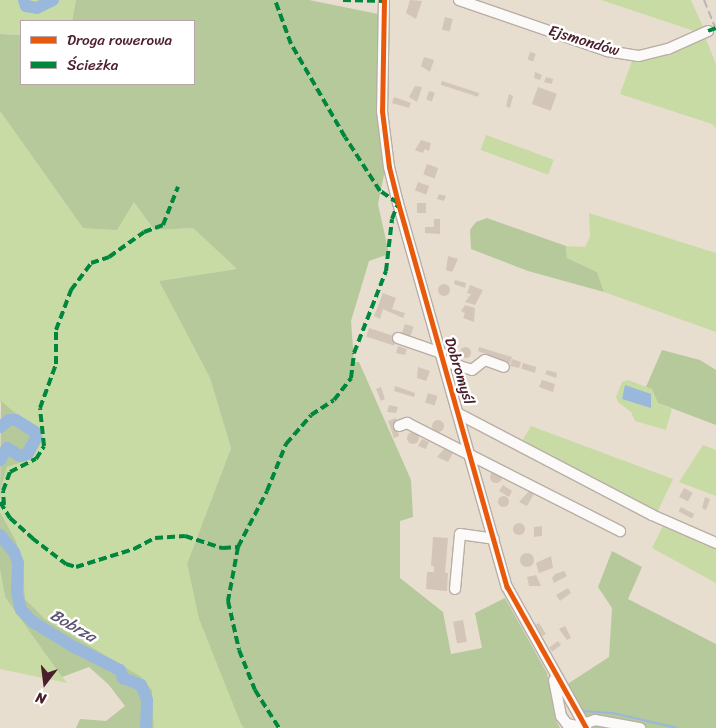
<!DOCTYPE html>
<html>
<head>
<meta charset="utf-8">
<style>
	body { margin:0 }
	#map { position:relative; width:716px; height:728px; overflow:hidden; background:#e7decf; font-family:Sriracha,sans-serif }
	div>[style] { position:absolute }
	.green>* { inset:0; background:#c9dba5; transform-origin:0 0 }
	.forest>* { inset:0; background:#b5c99b }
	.water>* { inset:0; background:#99b8dc }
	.stream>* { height:2px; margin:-1px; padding:0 1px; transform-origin:1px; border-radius:1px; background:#99b8dc }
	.river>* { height:12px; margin:-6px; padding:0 6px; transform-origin:6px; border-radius:6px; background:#99b8dc }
	.building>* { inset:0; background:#d3c6b9; transform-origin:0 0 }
	.round { border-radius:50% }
	.roads { filter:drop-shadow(1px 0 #b8aea6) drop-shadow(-1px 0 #b8aea6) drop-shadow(0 1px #b8aea6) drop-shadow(0 -1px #b8aea6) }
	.minor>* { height:10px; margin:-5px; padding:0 5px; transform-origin:5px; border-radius:5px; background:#fbfaf8 }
	.rail>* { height:2px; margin-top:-1px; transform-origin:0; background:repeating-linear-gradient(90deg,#b9b3b2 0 8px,transparent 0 12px) }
	.quiet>* { height:4px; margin-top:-2px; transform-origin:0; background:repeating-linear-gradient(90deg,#00873e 0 8px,transparent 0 12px) }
	.cycleway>* { height:5px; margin:-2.5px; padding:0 2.5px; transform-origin:2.5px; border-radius:2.5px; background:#e8590c }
	span { translate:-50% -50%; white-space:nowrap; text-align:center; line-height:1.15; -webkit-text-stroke:5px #fff; paint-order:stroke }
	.street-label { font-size:15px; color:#4a1f2b }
	.water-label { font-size:16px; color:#5c5674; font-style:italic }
	.legend { position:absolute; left:20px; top:20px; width:175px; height:65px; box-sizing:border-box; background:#fff; border:1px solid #b7a5aa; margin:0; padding:6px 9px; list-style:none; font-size:15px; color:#4a1f2b }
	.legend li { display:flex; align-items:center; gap:10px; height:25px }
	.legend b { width:25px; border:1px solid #b7a5aa }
	.north { position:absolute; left:20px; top:658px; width:50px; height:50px; -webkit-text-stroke:4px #fff; paint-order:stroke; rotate:195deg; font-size:14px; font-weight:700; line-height:20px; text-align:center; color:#4a1f2b }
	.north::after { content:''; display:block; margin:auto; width:18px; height:22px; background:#4a1f2b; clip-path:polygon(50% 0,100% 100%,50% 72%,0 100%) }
</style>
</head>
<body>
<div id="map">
	<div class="green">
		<i style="clip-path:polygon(0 0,76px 0,72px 21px,21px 21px,21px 35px,0 34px)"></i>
		<i style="clip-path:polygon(601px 0,691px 0,703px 27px,694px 31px)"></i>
		<i style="clip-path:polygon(705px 37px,716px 64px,716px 128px,712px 124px,620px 94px,633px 58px,643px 60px,671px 53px)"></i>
		<i style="clip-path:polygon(0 111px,83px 228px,134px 202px,154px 230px,193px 228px,237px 269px,159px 281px,210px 378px,231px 448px,187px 564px,199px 619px,244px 728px,154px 728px,152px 690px,140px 676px,45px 619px,25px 599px,23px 564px,16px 541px,0 512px,1px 487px,7px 467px,32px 459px,44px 437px,0 402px)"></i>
		<i style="left:486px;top:135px;width:72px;height:16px;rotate:20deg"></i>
		<i style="clip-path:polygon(589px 213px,716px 253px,716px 332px,604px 292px,597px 272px,567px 258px,566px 246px,585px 247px,590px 237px)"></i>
		<i style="clip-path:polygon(628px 380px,652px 389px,658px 403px,672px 409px,666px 430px,635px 421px,631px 412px,618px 402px,616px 397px,622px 382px)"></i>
		<i style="clip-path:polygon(531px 426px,673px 479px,655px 517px,521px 443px)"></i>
		<i style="clip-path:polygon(703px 445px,716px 450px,716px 496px,679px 482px)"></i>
		<i style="clip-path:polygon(665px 522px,716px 548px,716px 583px,652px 548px)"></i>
		<i style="clip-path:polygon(0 569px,5px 597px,67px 683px,0 669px)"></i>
	</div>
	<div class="forest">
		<i style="clip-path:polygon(76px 0,309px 0,378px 14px,376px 109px,385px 170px,378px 204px,389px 254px,369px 261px,351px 321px,354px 362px,359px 362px,411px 480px,413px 517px,400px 521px,400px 578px,443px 612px,451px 654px,482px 648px,475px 613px,505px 598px,547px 673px,555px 718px,560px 728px,244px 728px,241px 724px,199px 619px,187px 564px,231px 448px,210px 378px,159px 281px,237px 269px,193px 228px,154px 230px,134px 202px,117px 230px,83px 228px,0 111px,0 34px,21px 35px,21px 84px,194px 84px,194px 21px,72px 21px)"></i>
		<i style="clip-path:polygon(487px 218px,566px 246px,567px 258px,597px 272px,604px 292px,528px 271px,471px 249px,470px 230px,476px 222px)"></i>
		<i style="clip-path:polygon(662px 350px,700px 360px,716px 370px,716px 425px,658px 403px,652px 389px,646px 387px)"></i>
		<i style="clip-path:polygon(1px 401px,44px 437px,32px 459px,7px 467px,1px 487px,0 503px)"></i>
		<i style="clip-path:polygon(0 512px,16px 541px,23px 564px,25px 599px,45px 619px,140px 676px,152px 690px,154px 728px,76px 728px,80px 719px,106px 721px,125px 706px,109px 685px,89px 667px,62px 677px,5px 597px,0 569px)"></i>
		<i style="clip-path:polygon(612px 551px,642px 567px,628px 599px,716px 644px,716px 728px,593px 728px,566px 685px,609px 657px,612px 608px,598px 587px)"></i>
	</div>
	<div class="water">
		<i style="clip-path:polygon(625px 385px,651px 394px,651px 408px,622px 399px)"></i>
	</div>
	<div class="stream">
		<i style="left:582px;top:711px;width:31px;rotate:4deg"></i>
		<i style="left:613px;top:713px;width:66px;rotate:13.2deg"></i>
	</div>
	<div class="river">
		<i style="left:24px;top:0;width:6px;rotate:72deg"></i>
		<i style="left:26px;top:6px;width:11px;rotate:10deg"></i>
		<i style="left:37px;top:8px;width:18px;rotate:-27deg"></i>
		<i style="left:0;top:427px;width:11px;rotate:-38deg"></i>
		<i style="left:9px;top:420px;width:7px"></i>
		<i style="left:16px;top:420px;width:22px;rotate:32deg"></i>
		<i style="left:35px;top:432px;width:6px;rotate:81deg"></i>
		<i style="left:36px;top:438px;width:18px;rotate:119deg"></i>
		<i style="left:27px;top:454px;width:7px;rotate:164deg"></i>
		<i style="left:20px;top:456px;width:15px;rotate:-148deg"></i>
		<i style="left:7px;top:448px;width:14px;rotate:120deg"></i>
		<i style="left:0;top:535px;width:22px;rotate:51deg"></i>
		<i style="left:14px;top:552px;width:12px;rotate:70deg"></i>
		<i style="left:18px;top:563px;width:30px;rotate:92deg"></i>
		<i style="left:17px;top:593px;width:17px;rotate:77deg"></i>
		<i style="left:21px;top:610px;width:17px;rotate:45deg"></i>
		<i style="left:33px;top:622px;width:48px;rotate:31.4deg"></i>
		<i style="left:74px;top:647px;width:51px;rotate:26.6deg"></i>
		<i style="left:120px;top:670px;width:9px;rotate:69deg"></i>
		<i style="left:123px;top:678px;width:19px;rotate:21deg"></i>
		<i style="left:141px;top:685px;width:16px;rotate:68deg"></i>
		<i style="left:147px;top:700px;width:28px;rotate:92deg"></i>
	</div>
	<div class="building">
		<i style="clip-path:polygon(410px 0,422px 1px,416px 19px,406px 13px)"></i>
		<i style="left:445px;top:17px;width:8px;height:13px;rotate:14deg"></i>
		<i style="left:530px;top:52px;width:6px;height:8px;rotate:18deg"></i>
		<i style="clip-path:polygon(424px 57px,434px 60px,430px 72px,421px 66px)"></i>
		<i style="clip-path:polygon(535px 72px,542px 75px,540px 80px,534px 78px)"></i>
		<i style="clip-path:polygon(546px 77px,553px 79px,552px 84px,544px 82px)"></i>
		<i style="left:442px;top:81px;width:39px;height:4px;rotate:18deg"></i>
		<i style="clip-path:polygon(415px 86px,422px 87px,417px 102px,409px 97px)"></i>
		<i style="left:538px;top:87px;width:20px;height:18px;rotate:20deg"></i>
		<i style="left:429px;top:91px;width:6px;height:9px;rotate:18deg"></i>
		<i style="clip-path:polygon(509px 94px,513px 96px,510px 108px,506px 106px)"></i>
		<i style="clip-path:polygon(394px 97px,411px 103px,409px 108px,392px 103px)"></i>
		<i style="clip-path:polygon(421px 140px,431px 143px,429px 151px,425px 149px,423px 153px,415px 150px)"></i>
		<i style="left:427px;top:164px;width:12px;height:11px;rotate:20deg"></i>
		<i style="left:418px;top:182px;width:12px;height:9px;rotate:20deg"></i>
		<i style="clip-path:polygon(439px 194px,446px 196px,444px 201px,437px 199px)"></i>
		<i style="left:417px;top:203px;width:9px;height:10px"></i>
		<i style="clip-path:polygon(434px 219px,440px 219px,440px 234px,425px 233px,425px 227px,434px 227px)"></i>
		<i style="clip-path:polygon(448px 256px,458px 259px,452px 272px,446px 270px)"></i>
		<i style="clip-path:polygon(455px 280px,466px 283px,465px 288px,454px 284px)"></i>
		<i class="round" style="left:438px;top:284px;width:12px;height:12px"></i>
		<i style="clip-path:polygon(470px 285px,483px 290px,475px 305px,465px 302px,471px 294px,467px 293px)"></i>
		<i style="clip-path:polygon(383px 293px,396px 298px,392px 309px,405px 313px,403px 318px,383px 309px,380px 319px,374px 316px)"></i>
		<i style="clip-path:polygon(465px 305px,475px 308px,474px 322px,463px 318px,465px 313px,461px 311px)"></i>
		<i style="left:405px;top:324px;width:9px;height:13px;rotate:18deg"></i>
		<i style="left:369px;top:328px;width:29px;height:9px;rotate:18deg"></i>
		<i style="clip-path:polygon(398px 346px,407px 349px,405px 355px,396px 353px)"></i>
		<i class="round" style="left:459.5px;top:346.5px;width:11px;height:11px"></i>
		<i style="clip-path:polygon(479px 347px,512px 357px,510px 363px,478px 351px)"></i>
		<i style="clip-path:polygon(512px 359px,521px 362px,519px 368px,510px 366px)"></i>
		<i style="left:523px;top:363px;width:14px;height:6px;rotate:17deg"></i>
		<i style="clip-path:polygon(418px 367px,430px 371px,426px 381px,417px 378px)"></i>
		<i style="clip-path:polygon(547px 370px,557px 373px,556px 378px,545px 374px)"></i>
		<i style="clip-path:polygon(542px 380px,555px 384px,553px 392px,539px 387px)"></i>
		<i style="clip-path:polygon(395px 386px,415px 393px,414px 397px,394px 391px)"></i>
		<i style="clip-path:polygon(381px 387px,385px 399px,381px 401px,376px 389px)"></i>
		<i style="left:428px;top:393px;width:10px;height:10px;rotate:17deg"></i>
		<i style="clip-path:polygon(389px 405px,398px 407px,396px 413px,387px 412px)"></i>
		<i style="clip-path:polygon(396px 418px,399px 436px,394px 438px,388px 421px)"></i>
		<i class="round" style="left:432px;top:420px;width:12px;height:12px"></i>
		<i class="round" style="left:407px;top:432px;width:12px;height:12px"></i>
		<i style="clip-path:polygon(422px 439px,429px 442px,426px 449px,418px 446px)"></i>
		<i style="clip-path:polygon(445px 448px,453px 453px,448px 462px,437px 457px)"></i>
		<i class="round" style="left:490px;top:471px;width:12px;height:12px"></i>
		<i style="clip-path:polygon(503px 485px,512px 491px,509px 497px,499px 491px)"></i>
		<i style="left:684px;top:488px;width:10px;height:10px;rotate:29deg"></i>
		<i style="clip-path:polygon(530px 490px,535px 492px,527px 506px,519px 502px)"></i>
		<i class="round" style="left:497.5px;top:495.5px;width:11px;height:11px"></i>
		<i style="clip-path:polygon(705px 497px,710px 499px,706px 510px,702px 508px)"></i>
		<i style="left:681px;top:507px;width:15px;height:5px;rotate:28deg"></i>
		<i class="round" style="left:513px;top:523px;width:12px;height:12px"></i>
		<i style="clip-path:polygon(542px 526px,542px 536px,534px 537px,534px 527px)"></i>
		<i style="clip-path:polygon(433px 537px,448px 538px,445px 573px,448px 573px,447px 591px,426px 589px,427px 572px,434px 572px,434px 566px,431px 566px)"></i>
		<i class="round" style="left:520px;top:553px;width:14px;height:14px"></i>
		<i style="clip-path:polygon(551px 556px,553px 568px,539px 573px,536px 563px)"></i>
		<i style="clip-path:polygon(564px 571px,567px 576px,554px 583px,552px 578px,555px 574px)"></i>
		<i style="clip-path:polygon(536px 575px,541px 586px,529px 586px,527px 577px)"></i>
		<i style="clip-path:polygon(568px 588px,571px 593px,560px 601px,556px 595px)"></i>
		<i style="left:463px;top:620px;width:22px;height:10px;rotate:80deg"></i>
		<i style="left:539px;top:623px;width:13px;height:4px;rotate:58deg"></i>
		<i style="clip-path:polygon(565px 626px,571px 638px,567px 640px,559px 629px)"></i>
		<i style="left:558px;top:641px;width:5px;height:11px;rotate:53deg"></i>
	</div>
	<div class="roads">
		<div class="minor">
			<i style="left:384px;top:0;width:111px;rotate:91deg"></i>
			<i style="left:382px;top:111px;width:56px;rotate:82.9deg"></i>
			<i style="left:389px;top:167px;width:37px;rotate:76deg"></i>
			<i style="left:398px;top:203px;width:399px;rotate:74.2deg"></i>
			<i style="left:507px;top:587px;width:162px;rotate:60.7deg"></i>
			<i style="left:459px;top:0;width:157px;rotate:19deg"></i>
			<i style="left:607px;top:51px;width:32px;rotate:9deg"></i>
			<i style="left:639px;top:56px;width:30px;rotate:-14deg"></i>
			<i style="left:668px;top:49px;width:44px;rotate:-24.2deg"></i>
			<i style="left:398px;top:338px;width:46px;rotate:19.2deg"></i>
			<i style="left:443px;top:361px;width:30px;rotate:17deg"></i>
			<i style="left:472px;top:370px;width:16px;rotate:-38deg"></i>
			<i style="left:485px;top:360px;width:20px;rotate:20deg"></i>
			<i style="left:459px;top:414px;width:218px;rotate:27.6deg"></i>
			<i style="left:652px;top:515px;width:70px;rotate:23.6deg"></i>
			<i style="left:399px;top:426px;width:9px;rotate:-21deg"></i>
			<i style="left:407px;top:423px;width:239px;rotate:26.9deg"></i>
			<i style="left:455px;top:589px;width:55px;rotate:-84.8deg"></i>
			<i style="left:460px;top:534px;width:34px;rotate:8deg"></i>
			<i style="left:554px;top:680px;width:37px;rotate:79deg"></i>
			<i style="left:561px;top:716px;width:10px;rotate:53deg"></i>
			<i style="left:567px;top:724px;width:10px;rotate:11deg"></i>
			<i style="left:577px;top:726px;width:19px;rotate:-18deg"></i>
			<i style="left:595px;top:720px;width:46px;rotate:10.1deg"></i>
		</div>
	</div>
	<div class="rail">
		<i style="left:704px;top:0;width:31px;rotate:68deg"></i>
	</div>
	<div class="quiet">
		<i style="left:343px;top:0;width:41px;rotate:1.4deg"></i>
		<i style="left:708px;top:31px;width:9px;rotate:-21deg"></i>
		<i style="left:0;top:502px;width:19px;rotate:58deg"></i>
		<i style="left:10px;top:518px;width:30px;rotate:42deg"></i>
		<i style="left:32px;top:538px;width:43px;rotate:37.4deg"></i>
		<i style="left:66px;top:564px;width:10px;rotate:17deg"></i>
		<i style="left:76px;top:567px;width:61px;rotate:-17.2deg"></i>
		<i style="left:134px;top:549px;width:24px;rotate:-28deg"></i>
		<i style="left:155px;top:538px;width:30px;rotate:-4deg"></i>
		<i style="left:185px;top:536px;width:40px;rotate:18deg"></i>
		<i style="left:223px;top:548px;width:15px;rotate:-4deg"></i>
		<i style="left:238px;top:547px;width:63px;rotate:-62.6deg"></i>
		<i style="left:267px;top:491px;width:51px;rotate:-68deg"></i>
		<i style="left:286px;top:444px;width:38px;rotate:-49deg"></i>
		<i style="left:311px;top:415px;width:27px;rotate:-33deg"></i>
		<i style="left:334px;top:400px;width:28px;rotate:-52deg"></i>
		<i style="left:351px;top:378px;width:25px;rotate:-83deg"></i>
		<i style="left:354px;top:353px;width:88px;rotate:-68.7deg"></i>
		<i style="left:386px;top:271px;width:52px;rotate:-83.4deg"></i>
		<i style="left:392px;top:219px;width:17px;rotate:-69deg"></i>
		<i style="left:398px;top:203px;width:22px;rotate:-146deg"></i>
		<i style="left:380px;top:191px;width:64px;rotate:-122.9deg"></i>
		<i style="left:345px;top:137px;width:108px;rotate:-120.1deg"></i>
		<i style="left:291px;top:44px;width:47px;rotate:-110deg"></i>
		<i style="left:4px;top:505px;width:14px;rotate:-94deg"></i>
		<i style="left:3px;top:491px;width:20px;rotate:-70deg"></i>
		<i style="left:10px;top:472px;width:29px;rotate:-27deg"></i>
		<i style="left:36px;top:459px;width:15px;rotate:-58deg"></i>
		<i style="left:44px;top:446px;width:38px;rotate:-96deg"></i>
		<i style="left:40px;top:408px;width:47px;rotate:-70deg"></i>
		<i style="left:56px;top:364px;width:34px;rotate:-90deg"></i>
		<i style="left:56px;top:330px;width:43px;rotate:-69.4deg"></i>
		<i style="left:71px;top:290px;width:34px;rotate:-53deg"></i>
		<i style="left:91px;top:263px;width:19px;rotate:-18deg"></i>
		<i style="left:109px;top:257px;width:43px;rotate:-35.5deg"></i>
		<i style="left:144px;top:232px;width:20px;rotate:-20deg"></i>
		<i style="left:163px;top:225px;width:41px;rotate:-68.5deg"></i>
		<i style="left:238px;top:547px;width:55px;rotate:100.5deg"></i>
		<i style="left:228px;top:601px;width:50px;rotate:77.3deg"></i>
		<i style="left:239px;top:650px;width:43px;rotate:68.2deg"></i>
		<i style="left:255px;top:690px;width:45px;rotate:57.7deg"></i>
	</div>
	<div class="cycleway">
		<i style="left:384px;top:0;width:111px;rotate:91deg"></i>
		<i style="left:382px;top:111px;width:56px;rotate:82.9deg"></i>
		<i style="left:389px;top:167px;width:37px;rotate:76deg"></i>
		<i style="left:398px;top:203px;width:399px;rotate:74.2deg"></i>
		<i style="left:507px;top:587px;width:162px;rotate:60.7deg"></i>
	</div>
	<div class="street-label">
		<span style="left:584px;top:41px;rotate:17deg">Ejsmondów</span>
		<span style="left:459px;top:371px;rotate:73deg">Dobromyśl</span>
	</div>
	<div class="water-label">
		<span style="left:73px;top:626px;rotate:30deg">Bobrza</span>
	</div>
	<ul class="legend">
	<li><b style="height:6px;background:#e8590c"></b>Droga rowerowa</li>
	<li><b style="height:6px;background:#00873e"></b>Ścieżka</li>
	</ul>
	<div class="north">N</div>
</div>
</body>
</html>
